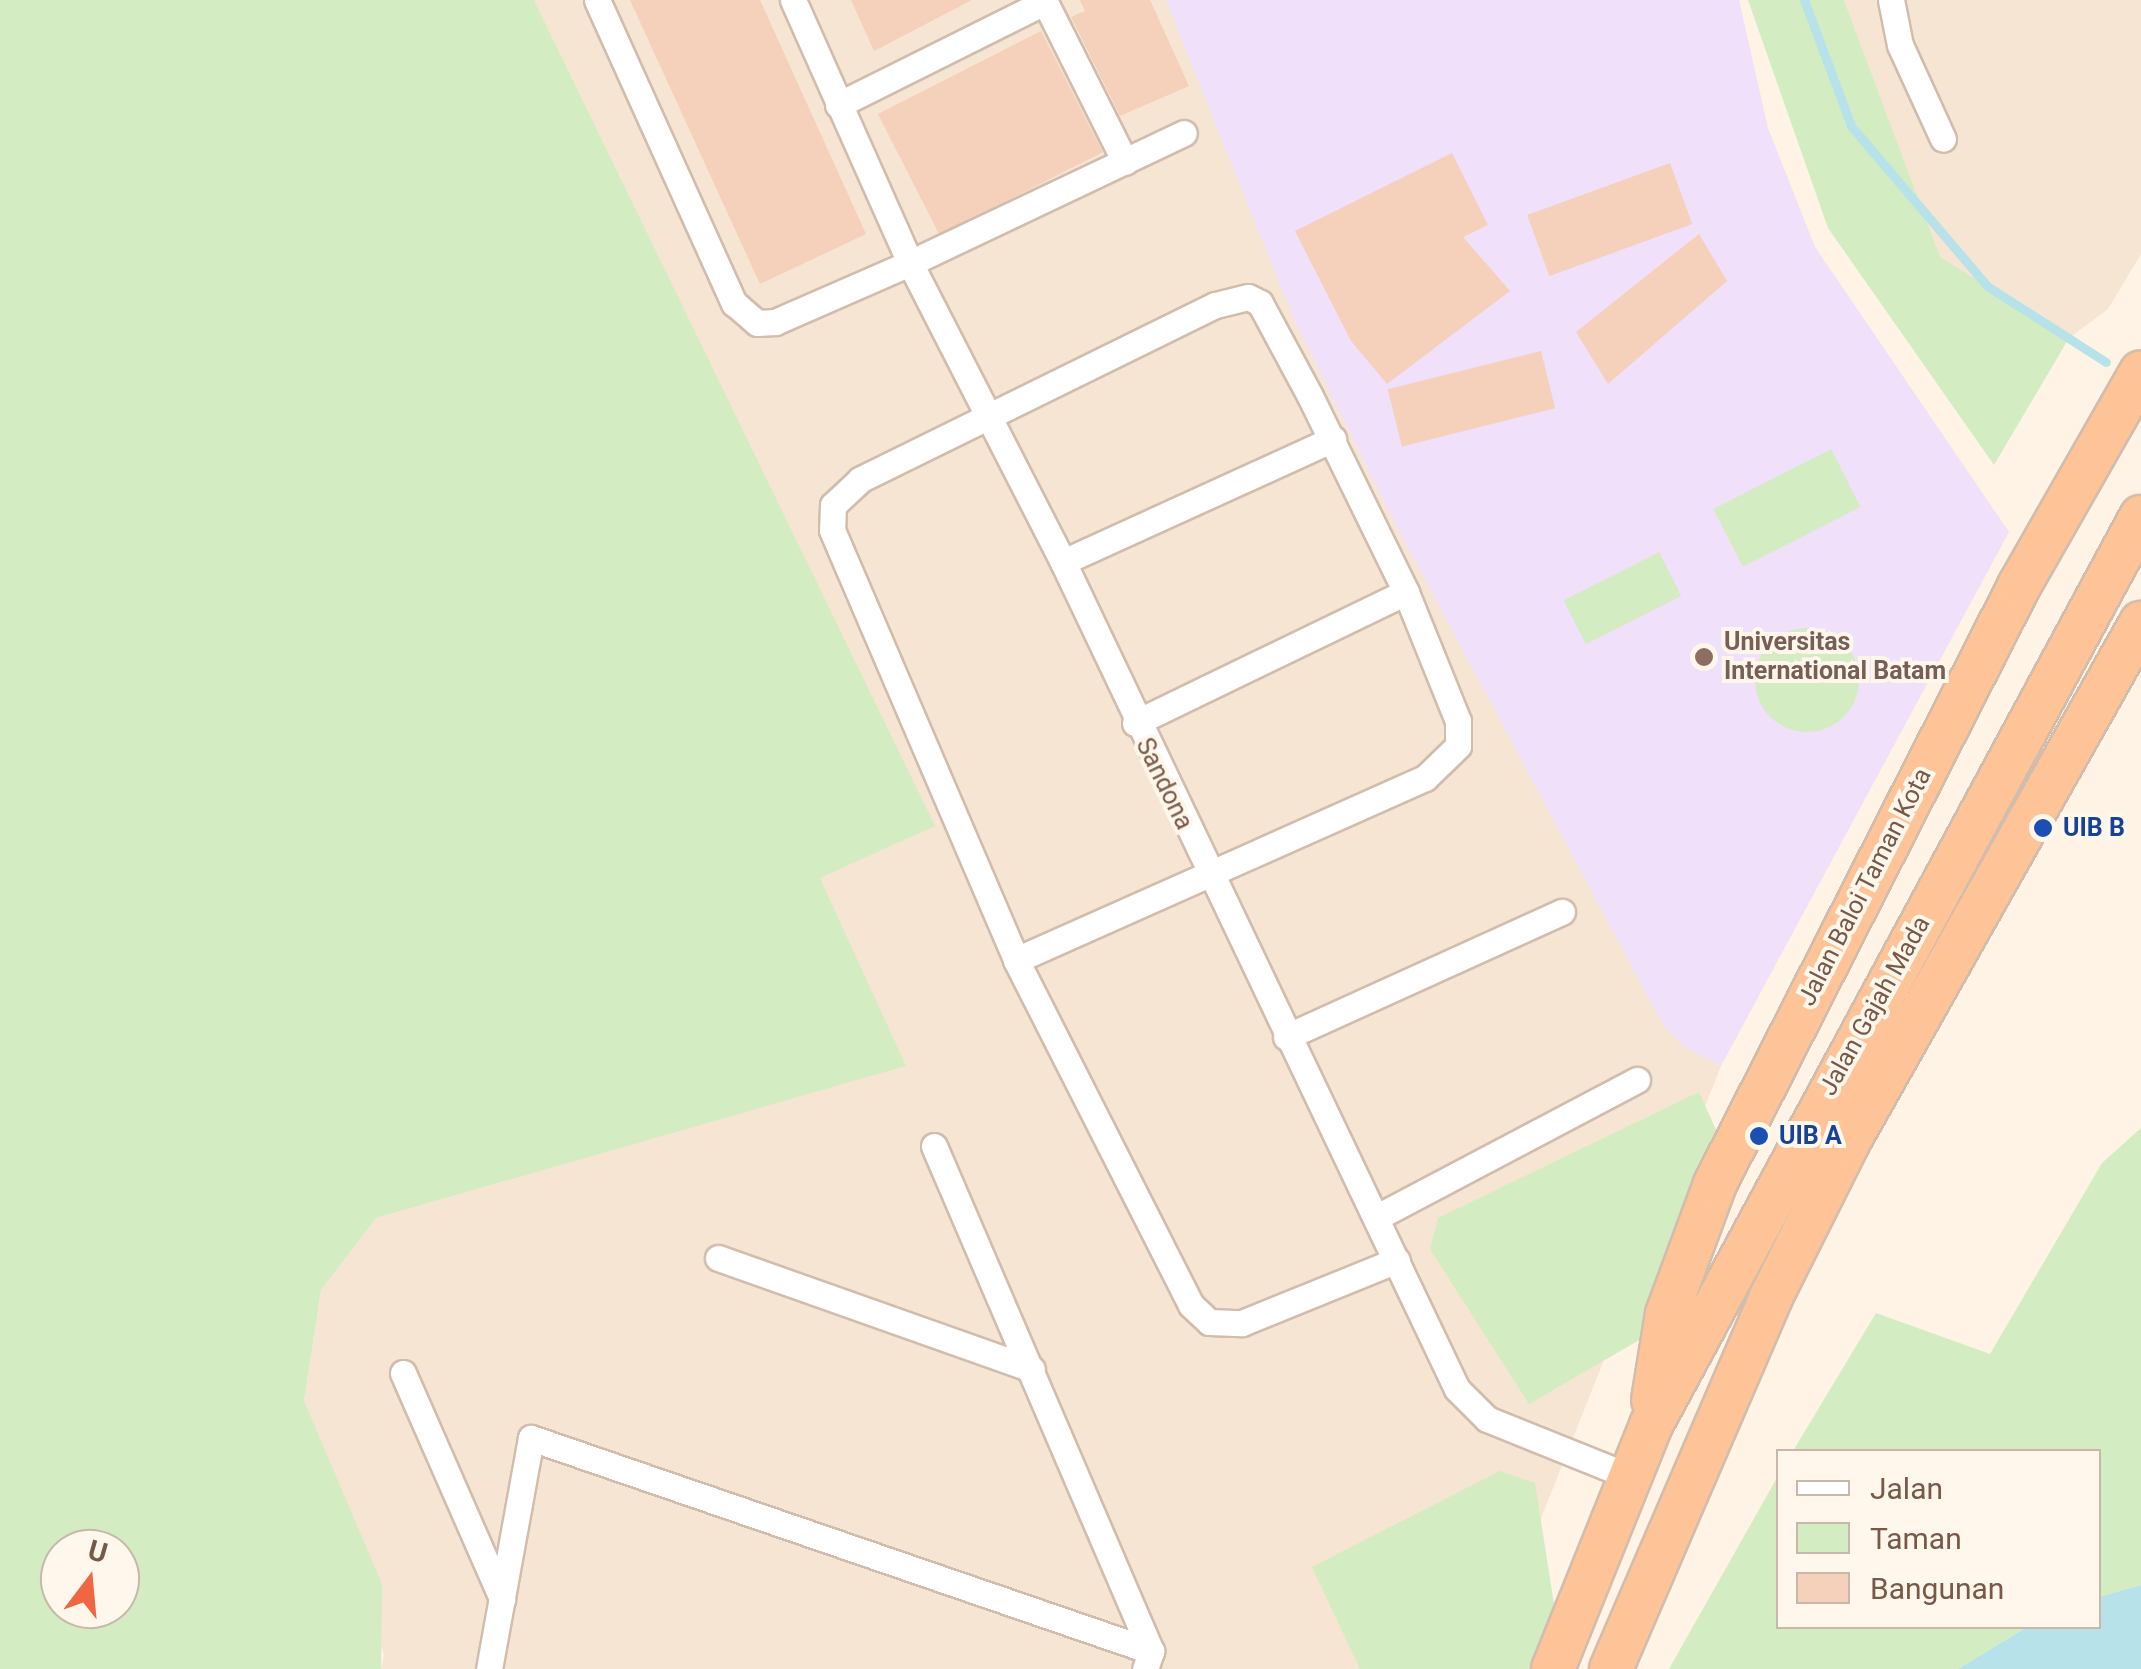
<!DOCTYPE html>
<html>
<head>
<meta charset="utf-8">
<style>
	body { margin:0 }
	#map { position:relative; width:2141px; height:1669px; overflow:hidden; background:#fef3e4; font-family:Roboto,sans-serif }
	div>[style] { position:absolute }
	.residential>* { inset:0; background:#f6e5d2 }
	.education>* { inset:0; background:#f0e0fa }
	.green>* { inset:0; background:#d3ecc1; transform-origin:0 0 }
	.round { border-radius:50% }
	.water>* { inset:0; background:#b7e2e9 }
	.stream>* { height:9px; margin:-4.5px; padding:0 4.5px; transform-origin:4.5px; border-radius:4.5px; background:#b7e2e9 }
	.building>* { inset:0; background:#f5d0ba; transform-origin:0 0 }
	.roads { filter:drop-shadow(2px 0 #d2bcac) drop-shadow(-2px 0 #d2bcac) drop-shadow(0 2px #d2bcac) drop-shadow(0 -2px #d2bcac) }
	.minor>* { height:25px; margin:-12.5px; padding:0 12.5px; transform-origin:12.5px; border-radius:12.5px; background:#fff }
	.trunk>* { height:42px; margin:-21px; padding:0 21px; transform-origin:21px; border-radius:21px; background:#fec498 }
	.dots>* { width:28px; height:28px; translate:-50% -50%; box-sizing:border-box; border:5px solid #fff7eb; border-radius:50% }
	span { translate:-50% -50%; white-space:nowrap; text-align:center; line-height:1.15; -webkit-text-stroke:8px #fff7eb; paint-order:stroke }
	.education-label { font-size:25px; color:#785e54; font-weight:700 }
	.left { translate:0 -50%; text-align:left }
	.street-label { font-size:25px; color:#785848 }
	.transit-label { font-size:25px; color:#164399; font-weight:700 }
	.legend { position:absolute; left:1776px; top:1449px; width:325px; height:180px; box-sizing:border-box; background:#fff7eb; border:2px solid #c9b7aa; margin:0; padding:12px 18px; list-style:none; font-size:30px; color:#785848 }
	.legend li { display:flex; align-items:center; gap:20px; height:50px }
	.legend b { width:50px; border:2px solid #c9b7aa }
	.north { position:absolute; left:40px; top:1529px; width:100px; height:100px; box-sizing:border-box; background:#fff7eb; border:2px solid #c9b7aa; border-radius:50%; rotate:16deg; font-size:28px; font-weight:700; line-height:40px; text-align:center; color:#785848 }
	.north::after { content:''; display:block; margin:auto; width:35px; height:45px; background:#ef6641; clip-path:polygon(50% 0,100% 100%,50% 72%,0 100%) }
</style>
</head>
<body>
<div id="map">
	<div class="residential">
		<i style="clip-path:polygon(534px 0,1166px 0,1296px 324px,1389px 512px,1664px 1026px,1687px 1049px,1721px 1066px,1481px 1669px,381px 1669px,384px 1655px,304px 1401px,321px 1290px,376px 1218px,905px 1066px,820px 878px,934px 826px)"></i>
		<i style="clip-path:polygon(1844px 0,2141px 0,2141px 254px,2108px 309px,2069px 338px,1940px 258px)"></i>
	</div>
	<div class="education">
		<i style="clip-path:polygon(1166px 0,1739px 0,1768px 128px,1815px 247px,2009px 532px,1721px 1066px,1687px 1049px,1664px 1027px,1389px 512px,1296px 324px)"></i>
	</div>
	<div class="green">
		<i style="clip-path:polygon(evenodd,0 0,534px 0,935px 826px,820px 878px,906px 1066px,376px 1218px,321px 1290px,304px 1401px,382px 1584px,381px 1669px,0 1669px,0 0,60px 1549px,120px 1549px,120px 1609px,60px 1609px,60px 1549px)"></i>
		<i style="clip-path:polygon(1748px 0,1844px 0,1940px 257px,2069px 338px,1994px 465px,1828px 228px)"></i>
		<i style="left:1831px;top:449px;width:65px;height:132px;rotate:63deg"></i>
		<i style="left:1659px;top:552px;width:49px;height:107px;rotate:63deg"></i>
		<i class="round" style="left:1755px;top:628px;width:104px;height:104px"></i>
		<i style="clip-path:polygon(1699px 1092px,1722px 1143px,1641px 1339px,1529px 1404px,1430px 1249px,1438px 1218px)"></i>
		<i style="clip-path:polygon(2141px 1128px,2141px 1585px,2099px 1597px,2098px 1452px,1793px 1451px,1876px 1313px,1990px 1354px,2102px 1163px)"></i>
		<i style="clip-path:polygon(1500px 1471px,1535px 1483px,1556px 1617px,1545px 1669px,1360px 1669px,1312px 1567px)"></i>
		<i style="clip-path:polygon(1778px 1476px,1778px 1626px,2027px 1627px,1958px 1669px,1669px 1669px)"></i>
	</div>
	<div class="water">
		<i style="clip-path:polygon(2141px 1585px,2141px 1669px,1958px 1669px,2027px 1627px,2098px 1626px,2099px 1597px)"></i>
	</div>
	<div class="stream">
		<i style="left:1804px;top:0;width:134px;rotate:69.5deg"></i>
		<i style="left:1851px;top:126px;width:210px;rotate:49.6deg"></i>
		<i style="left:1987px;top:286px;width:141px;rotate:32.6deg"></i>
	</div>
	<div class="building">
		<i style="clip-path:polygon(630px 0,760px 0,866px 234px,760px 284px)"></i>
		<i style="clip-path:polygon(851px 0,972px 0,874px 51px)"></i>
		<i style="clip-path:polygon(1080px 0,1150px 0,1189px 86px,1120px 116px,1071px 17px,1085px 11px)"></i>
		<i style="left:1041px;top:31px;width:136px;height:183px;rotate:63deg"></i>
		<i style="clip-path:polygon(1452px 153px,1488px 225px,1463px 237px,1510px 291px,1387px 384px,1351px 341px,1295px 231px)"></i>
		<i style="left:1670px;top:163px;width:65px;height:152px;rotate:70deg"></i>
		<i style="clip-path:polygon(1699px 234px,1727px 281px,1608px 384px,1576px 332px)"></i>
		<i style="left:1541px;top:351px;width:59px;height:158px;rotate:76deg"></i>
	</div>
	<div class="roads">
		<div class="minor">
			<i style="left:597px;top:0;width:333px;rotate:65.7deg"></i>
			<i style="left:734px;top:303px;width:30px;rotate:41deg"></i>
			<i style="left:757px;top:323px;width:18px;rotate:-3deg"></i>
			<i style="left:775px;top:322px;width:147px;rotate:-23.6deg"></i>
			<i style="left:910px;top:263px;width:303px;rotate:-25.4deg"></i>
			<i style="left:793px;top:0;width:288px;rotate:66deg"></i>
			<i style="left:910px;top:263px;width:336px;rotate:62.9deg"></i>
			<i style="left:1063px;top:562px;width:916px;rotate:64.53deg"></i>
			<i style="left:1457px;top:1389px;width:42px;rotate:45deg"></i>
			<i style="left:1487px;top:1419px;width:153px;rotate:21.9deg"></i>
			<i style="left:1044px;top:0;width:181px;rotate:63.4deg"></i>
			<i style="left:1891px;top:0;width:46px;rotate:78.7deg"></i>
			<i style="left:1900px;top:45px;width:103px;rotate:65.4deg"></i>
			<i style="left:838px;top:105px;width:231px;rotate:-26.5deg"></i>
			<i style="left:1063px;top:562px;width:297px;rotate:-24.5deg"></i>
			<i style="left:1135px;top:723px;width:301px;rotate:-25.8deg"></i>
			<i style="left:1016px;top:960px;width:448px;rotate:-24deg"></i>
			<i style="left:1425px;top:778px;width:46px;rotate:-44.1deg"></i>
			<i style="left:1458px;top:746px;width:25px;rotate:-90deg"></i>
			<i style="left:1458px;top:721px;width:139px;rotate:-112deg"></i>
			<i style="left:1406px;top:592px;width:218px;rotate:-116.1deg"></i>
			<i style="left:1310px;top:396px;width:106px;rotate:-118.3deg"></i>
			<i style="left:1260px;top:303px;width:13px;rotate:-153deg"></i>
			<i style="left:1248px;top:297px;width:34px;rotate:166deg"></i>
			<i style="left:1215px;top:305px;width:396px;rotate:153.8deg"></i>
			<i style="left:860px;top:480px;width:37px;rotate:137deg"></i>
			<i style="left:833px;top:505px;width:25px;rotate:92deg"></i>
			<i style="left:832px;top:530px;width:468px;rotate:66.8deg"></i>
			<i style="left:1016px;top:960px;width:387px;rotate:63.1deg"></i>
			<i style="left:1191px;top:1305px;width:25px;rotate:43deg"></i>
			<i style="left:1209px;top:1322px;width:33px;rotate:2deg"></i>
			<i style="left:1242px;top:1323px;width:167px;rotate:-22.1deg"></i>
			<i style="left:1286px;top:1037px;width:303px;rotate:-24.4deg"></i>
			<i style="left:934px;top:1146px;width:550px;rotate:66.75deg"></i>
			<i style="left:1151px;top:1651px;width:19px;rotate:108deg"></i>
			<i style="left:1377px;top:1217px;width:294px;rotate:-27.8deg"></i>
			<i style="left:718px;top:1258px;width:333px;rotate:19.5deg"></i>
			<i style="left:403px;top:1373px;width:247px;rotate:66.3deg"></i>
			<i style="left:489px;top:1669px;width:235px;rotate:-79.7deg"></i>
			<i style="left:531px;top:1438px;width:656px;rotate:18.96deg"></i>
		</div>
		<div class="trunk">
			<i style="left:1653px;top:1400px;width:87px;rotate:-80.8deg"></i>
			<i style="left:1667px;top:1314px;width:139px;rotate:-69.7deg"></i>
			<i style="left:1715px;top:1184px;width:671px;rotate:-63.05deg"></i>
			<i style="left:2019px;top:586px;width:246px;rotate:-60.3deg"></i>
			<i style="left:1553px;top:1669px;width:263px;rotate:-68.1deg"></i>
			<i style="left:1651px;top:1425px;width:1032px;rotate:-61.65deg"></i>
			<i style="left:1611px;top:1669px;width:403px;rotate:-66.7deg"></i>
			<i style="left:1770px;top:1299px;width:177px;rotate:-63.4deg"></i>
			<i style="left:1849px;top:1141px;width:595px;rotate:-60.59deg"></i>
		</div>
	</div>
	<div class="dots">
		<i style="left:1704px;top:657px;background:#8d6e63"></i>
		<i style="left:2043px;top:828px;background:#1a4fb4"></i>
		<i style="left:1759px;top:1136px;background:#1a4fb4"></i>
	</div>
	<div class="education-label">
		<span class="left" style="left:1724px;top:657px">Universitas<br>International Batam</span>
	</div>
	<div class="street-label">
		<span style="left:1164px;top:784px;rotate:64deg">Sandona</span>
		<span style="left:1865px;top:887px;rotate:-63deg">Jalan Baloi Taman Kota</span>
		<span style="left:1875px;top:1006px;rotate:-61deg">Jalan Gajah Mada</span>
	</div>
	<div class="transit-label">
		<span class="left" style="left:2063px;top:828px">UIB B</span>
		<span class="left" style="left:1779px;top:1136px">UIB A</span>
	</div>
	<ul class="legend">
	<li><b style="height:12px;background:#fff"></b>Jalan</li>
	<li><b style="height:28px;background:#d3ecc1"></b>Taman</li>
	<li><b style="height:28px;background:#f5d0ba"></b>Bangunan</li>
	</ul>
	<div class="north">U</div>
</div>
</body>
</html>
